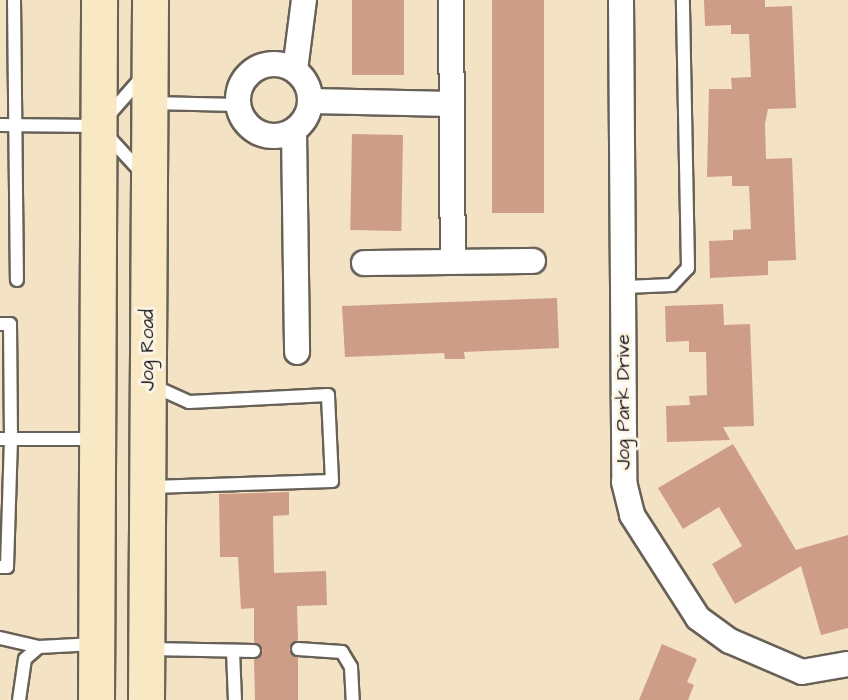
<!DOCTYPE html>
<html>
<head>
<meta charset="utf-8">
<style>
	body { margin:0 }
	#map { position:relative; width:848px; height:700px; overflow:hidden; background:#f3e2c4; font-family:"Architects Daughter",sans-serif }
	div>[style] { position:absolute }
	.building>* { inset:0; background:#cd9d87; transform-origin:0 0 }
	.roads { filter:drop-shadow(2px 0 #676157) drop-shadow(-2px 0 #676157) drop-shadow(0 2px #676157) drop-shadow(0 -2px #676157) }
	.lane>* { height:12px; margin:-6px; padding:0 6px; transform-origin:6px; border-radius:6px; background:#fff }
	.street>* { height:24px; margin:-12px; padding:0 12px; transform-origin:12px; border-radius:12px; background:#fff }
	.street>.ring { margin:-12px; padding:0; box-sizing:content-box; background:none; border:24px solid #fff; border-radius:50% }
	.secondary>* { height:35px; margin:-17.5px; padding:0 17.5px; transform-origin:17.5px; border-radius:17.5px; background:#f8e8c3 }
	span { translate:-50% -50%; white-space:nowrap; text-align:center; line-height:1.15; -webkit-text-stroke:6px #fcf5e5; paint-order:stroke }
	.street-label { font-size:19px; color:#1c1c1c }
</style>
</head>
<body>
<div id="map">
	<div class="building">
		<i style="left:352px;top:0;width:52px;height:75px"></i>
		<i style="left:492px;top:0;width:52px;height:213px"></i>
		<i style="clip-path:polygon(704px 0,765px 0,765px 7px,792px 6px,796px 108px,768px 109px,765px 124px,766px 159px,792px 158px,796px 260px,768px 261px,768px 275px,710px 278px,709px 241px,733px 240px,733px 230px,751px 229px,749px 186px,732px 186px,732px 176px,707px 177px,709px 89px,732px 89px,731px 78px,751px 77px,749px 34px,731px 34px,731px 25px,705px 26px)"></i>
		<i style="left:352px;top:134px;width:51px;height:96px;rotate:1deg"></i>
		<i style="clip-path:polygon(557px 298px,559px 348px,464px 352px,465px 359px,445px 359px,444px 353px,345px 357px,342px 306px)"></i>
		<i style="clip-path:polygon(723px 304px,724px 325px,750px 324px,754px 426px,723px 427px,730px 440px,667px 442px,666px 406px,690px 405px,689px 396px,707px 395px,706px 352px,689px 352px,689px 341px,666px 342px,665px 306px)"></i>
		<i style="clip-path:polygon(733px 444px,796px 550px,848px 535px,848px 628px,821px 635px,801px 566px,735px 604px,712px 564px,742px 546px,719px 507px,683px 529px,658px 488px)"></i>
		<i style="clip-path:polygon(289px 492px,289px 515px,273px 516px,274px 573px,326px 571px,327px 605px,297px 606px,298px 640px,289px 649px,298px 658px,298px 700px,255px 700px,254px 660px,263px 650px,254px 642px,254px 608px,241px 609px,238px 557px,220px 557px,219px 494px)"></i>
		<i style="clip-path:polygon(662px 644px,697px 659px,687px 682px,694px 685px,688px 700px,639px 700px)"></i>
	</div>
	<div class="roads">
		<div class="lane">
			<i style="left:14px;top:0;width:280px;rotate:89.4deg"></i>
			<i style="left:151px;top:103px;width:87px;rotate:1.3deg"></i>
			<i style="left:0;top:125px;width:99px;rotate:0.6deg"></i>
			<i style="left:99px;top:126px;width:65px;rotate:-48.7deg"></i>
			<i style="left:106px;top:134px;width:52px;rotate:47.4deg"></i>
			<i style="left:625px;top:287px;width:47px;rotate:-2.4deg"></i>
			<i style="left:672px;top:285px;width:23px;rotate:-47deg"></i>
			<i style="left:688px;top:268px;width:268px;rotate:-91.1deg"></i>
			<i style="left:0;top:324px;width:10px"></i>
			<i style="left:10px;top:324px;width:115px;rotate:89.5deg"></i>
			<i style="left:11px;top:439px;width:128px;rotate:91.8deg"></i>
			<i style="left:7px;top:567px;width:7px;rotate:180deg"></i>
			<i style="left:0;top:439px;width:97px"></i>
			<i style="left:151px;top:487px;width:181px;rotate:-1.9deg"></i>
			<i style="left:332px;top:481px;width:86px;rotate:-92.7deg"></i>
			<i style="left:328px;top:395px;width:139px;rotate:177.1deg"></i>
			<i style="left:189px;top:402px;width:42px;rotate:-155.9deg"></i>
			<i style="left:0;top:638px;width:40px;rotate:13deg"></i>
			<i style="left:39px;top:647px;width:56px;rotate:-3.1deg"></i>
			<i style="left:150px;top:649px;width:104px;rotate:1.1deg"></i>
			<i style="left:298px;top:649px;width:44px;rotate:3.9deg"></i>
			<i style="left:342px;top:652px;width:17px;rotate:59deg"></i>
			<i style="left:351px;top:667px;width:33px;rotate:87deg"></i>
			<i style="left:233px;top:651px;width:49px;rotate:87.7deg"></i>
			<i style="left:19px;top:700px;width:41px;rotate:-81.7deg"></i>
			<i style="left:25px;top:659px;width:18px;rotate:-41deg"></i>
		</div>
		<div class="street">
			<i style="left:451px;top:0;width:260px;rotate:89.6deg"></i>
			<i style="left:621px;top:0;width:482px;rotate:89.6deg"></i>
			<i style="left:624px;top:482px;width:34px;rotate:76deg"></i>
			<i style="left:632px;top:515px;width:122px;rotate:57.3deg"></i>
			<i style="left:698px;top:618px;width:39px;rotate:36deg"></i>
			<i style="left:730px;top:641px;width:78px;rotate:23.3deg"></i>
			<i style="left:802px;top:672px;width:47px;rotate:-9.9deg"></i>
			<i class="ring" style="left:238px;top:64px;width:48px;height:48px"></i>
			<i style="left:295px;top:70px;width:71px;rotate:-82.7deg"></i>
			<i style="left:311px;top:101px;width:141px;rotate:1.2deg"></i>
			<i style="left:294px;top:131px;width:221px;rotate:89.2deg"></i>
			<i style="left:364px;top:263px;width:169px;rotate:-0.7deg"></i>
		</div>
		<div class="secondary">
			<i style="left:96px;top:700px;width:700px;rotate:-89.75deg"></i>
			<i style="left:146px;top:700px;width:700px;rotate:-89.67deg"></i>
		</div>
	</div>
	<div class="street-label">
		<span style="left:148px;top:350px;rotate:-90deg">Jog Road</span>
		<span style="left:624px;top:402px;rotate:-90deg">Jog Park Drive</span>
	</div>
</div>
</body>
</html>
